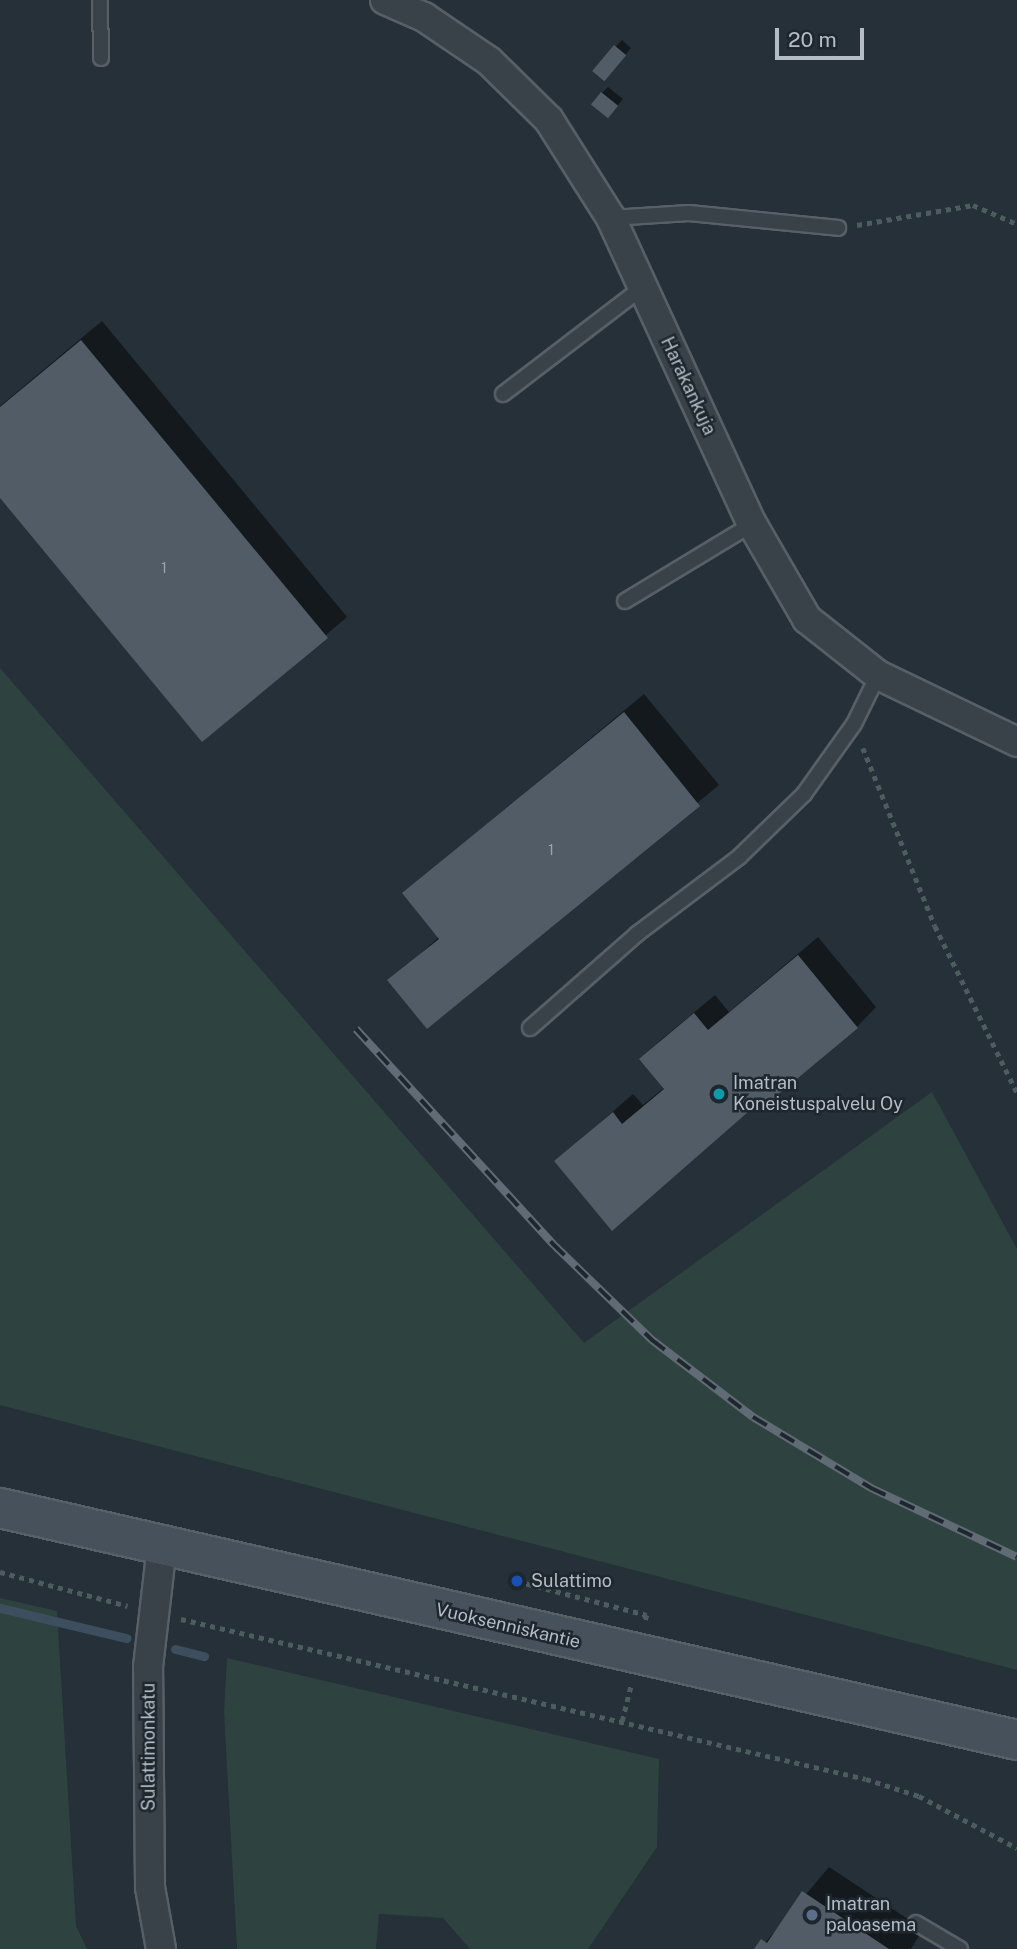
<!DOCTYPE html>
<html>
<head>
<meta charset="utf-8">
<style>
	body { margin:0 }
	#map { position:relative; width:1017px; height:1949px; overflow:hidden; background:#253038; font-family:"Public Sans",sans-serif }
	div>[style] { position:absolute }
	.green>* { inset:0; background:#2e4240 }
	.shadow>* { inset:0; background:#0007 }
	.stream>* { height:9px; margin:-4.5px; padding:0 4.5px; transform-origin:4.5px; border-radius:4.5px; background:#3d4f5f }
	.building>* { inset:0; background:#515c67; transform-origin:0 0 }
	.path>* { height:4.5px; margin-top:-2.25px; transform-origin:0; background:repeating-linear-gradient(90deg,#4c5d5d 0 5px,transparent 0 10px) }
	.roads { filter:drop-shadow(2px 0 #575f67) drop-shadow(-2px 0 #575f67) drop-shadow(0 2px #575f67) drop-shadow(0 -2px #575f67) }
	.lane>* { height:14px; margin:-7px; padding:0 7px; transform-origin:7px; border-radius:7px; background:#394149 }
	.street>* { height:28px; margin:-14px; padding:0 14px; transform-origin:14px; border-radius:14px; background:#394149 }
	.secondary>* { height:38px; margin:-19px; padding:0 19px; transform-origin:19px; border-radius:19px; background:#47515b }
	.rail>* { height:8px; margin-top:-4px; transform-origin:0; background:repeating-linear-gradient(90deg,#1e262e 0 16px,#606b75 0 32px); box-sizing:border-box; border-block:2px solid #606b75 }
	.dots>* { width:19px; height:19px; translate:-50% -50%; box-sizing:border-box; border:4px solid #1e262e; border-radius:50% }
	span { translate:-50% -50%; white-space:nowrap; text-align:center; line-height:1.15; -webkit-text-stroke:5px #1e262e; paint-order:stroke }
	.number-label { font-size:14px; color:#9ba4ae }
	.number-label span { -webkit-text-stroke-width:0 }
	.street-label { font-size:18px; color:#b4bcc5 }
	.poi-label { font-size:18px; color:#b4bcc5 }
	.left { translate:0 -50%; text-align:left }
	.scale { position:absolute; left:775px; top:28px; width:89px; height:32px; box-sizing:border-box; border:4px solid #b4bcc5; border-top:0; padding-left:9px; font-size:21px; line-height:24px; white-space:nowrap; color:#b4bcc5; -webkit-text-stroke:5px #1e262e; paint-order:stroke }
</style>
</head>
<body>
<div id="map">
	<div class="green">
		<i style="clip-path:polygon(0 668px,584px 1343px,932px 1092px,1017px 1249px,1017px 1670px,0 1405px)"></i>
		<i style="clip-path:polygon(0 1598px,57px 1611px,76px 1926px,87px 1949px,0 1949px)"></i>
		<i style="clip-path:polygon(227px 1658px,659px 1759px,657px 1847px,588px 1949px,470px 1949px,443px 1918px,379px 1914px,376px 1949px,237px 1949px,224px 1712px)"></i>
	</div>
	<div class="shadow">
		<i style="clip-path:polygon(622px 40px,631px 48px,610px 73px,594px 71px)"></i>
		<i style="clip-path:polygon(608px 87px,623px 99px,614px 110px,602px 93px)"></i>
		<i style="clip-path:polygon(102px 321px,347px 617px,203px 740px,0 495px,0 406px)"></i>
		<i style="clip-path:polygon(644px 694px,719px 785px,427px 1026px,390px 981px,439px 937px,404px 893px)"></i>
		<i style="clip-path:polygon(818px 937px,876px 1007px,857px 1027px,764px 1096px,556px 1161px,633px 1094px,643px 1105px,665px 1087px,641px 1059px,661px 1040px,715px 995px,729px 1012px)"></i>
		<i style="clip-path:polygon(829px 1867px,923px 1929px,911px 1949px,760px 1949px)"></i>
	</div>
	<div class="stream">
		<i style="left:0;top:1608px;width:130px;rotate:13.4deg"></i>
		<i style="left:175px;top:1649px;width:30px;rotate:14deg"></i>
	</div>
	<div class="building">
		<i style="left:614px;top:45px;width:16px;height:34px;rotate:40deg"></i>
		<i style="left:601px;top:92px;width:22px;height:16px;rotate:39deg"></i>
		<i style="clip-path:polygon(81px 340px,328px 638px,202px 742px,0 498px,0 407px)"></i>
		<i style="clip-path:polygon(624px 712px,700px 806px,427px 1029px,387px 980px,439px 939px,402px 893px)"></i>
		<i style="clip-path:polygon(798px 955px,858px 1028px,768px 1103px,764px 1098px,612px 1231px,554px 1161px,613px 1112px,622px 1124px,664px 1089px,639px 1059px,694px 1013px,708px 1030px)"></i>
		<i style="clip-path:polygon(802px 1891px,889px 1949px,754px 1949px,761px 1939px,767px 1943px)"></i>
	</div>
	<div class="path">
		<i style="left:857px;top:225px;width:118px;rotate:-9.8deg"></i>
		<i style="left:973px;top:205px;width:48px;rotate:23.4deg"></i>
		<i style="left:863px;top:748px;width:192px;rotate:68deg"></i>
		<i style="left:935px;top:926px;width:186px;rotate:63.8deg"></i>
		<i style="left:0;top:1572px;width:132px;rotate:14.9deg"></i>
		<i style="left:517px;top:1581px;width:134px;rotate:14.7deg"></i>
		<i style="left:647px;top:1615px;width:6px;rotate:108deg"></i>
		<i style="left:181px;top:1619px;width:703px;rotate:13.15deg"></i>
		<i style="left:866px;top:1779px;width:56px;rotate:17.8deg"></i>
		<i style="left:919px;top:1796px;width:111px;rotate:28deg"></i>
		<i style="left:622px;top:1721px;width:38px;rotate:-76deg"></i>
	</div>
	<div class="roads">
		<div class="lane">
			<i style="left:100px;top:0;width:58px;rotate:89deg"></i>
			<i style="left:611px;top:218px;width:78px;rotate:-3.7deg"></i>
			<i style="left:689px;top:213px;width:150px;rotate:5.7deg"></i>
			<i style="left:503px;top:394px;width:176px;rotate:-37.4deg"></i>
			<i style="left:625px;top:601px;width:149px;rotate:-31.2deg"></i>
			<i style="left:530px;top:1028px;width:142px;rotate:-41.3deg"></i>
			<i style="left:637px;top:934px;width:128px;rotate:-37deg"></i>
			<i style="left:739px;top:857px;width:91px;rotate:-44.1deg"></i>
			<i style="left:804px;top:794px;width:86px;rotate:-54.5deg"></i>
			<i style="left:854px;top:724px;width:55px;rotate:-63.9deg"></i>
			<i style="left:916px;top:1923px;width:51px;rotate:30.6deg"></i>
		</div>
		<div class="street">
			<i style="left:385px;top:0;width:43px;rotate:23.6deg"></i>
			<i style="left:424px;top:17px;width:78px;rotate:34.1deg"></i>
			<i style="left:489px;top:61px;width:84px;rotate:44.5deg"></i>
			<i style="left:549px;top:120px;width:116px;rotate:57.7deg"></i>
			<i style="left:611px;top:218px;width:337px;rotate:65.3deg"></i>
			<i style="left:752px;top:524px;width:110px;rotate:59.9deg"></i>
			<i style="left:807px;top:619px;width:90px;rotate:38.3deg"></i>
			<i style="left:878px;top:675px;width:154px;rotate:25.7deg"></i>
			<i style="left:161px;top:1949px;width:63px;rotate:-100.1deg"></i>
			<i style="left:150px;top:1887px;width:220px;rotate:-90.5deg"></i>
			<i style="left:148px;top:1667px;width:122px;rotate:-83.4deg"></i>
		</div>
		<div class="secondary">
			<i style="left:0;top:1508px;width:1043px;rotate:12.85deg"></i>
		</div>
	</div>
	<div class="rail">
		<i style="left:356px;top:1029px;width:292px;rotate:47.5deg"></i>
		<i style="left:553px;top:1244px;width:138px;rotate:44.1deg"></i>
		<i style="left:652px;top:1340px;width:127px;rotate:37.3deg"></i>
		<i style="left:753px;top:1417px;width:138px;rotate:31deg"></i>
		<i style="left:871px;top:1488px;width:161px;rotate:25.3deg"></i>
	</div>
	<div class="dots">
		<i style="left:719px;top:1094px;background:#0f9aa8"></i>
		<i style="left:517px;top:1581px;background:#1a4fb4"></i>
		<i style="left:812px;top:1915px;background:#5c6f8a"></i>
	</div>
	<div class="number-label">
		<span style="left:164px;top:568px">1</span>
		<span style="left:551px;top:850px">1</span>
	</div>
	<div class="street-label">
		<span style="left:688px;top:386px;rotate:65deg">Harakankuja</span>
		<span style="left:508px;top:1626px;rotate:13deg">Vuoksenniskantie</span>
		<span style="left:149px;top:1747px;rotate:-90deg">Sulattimonkatu</span>
	</div>
	<div class="poi-label">
		<span class="left" style="left:733px;top:1094px">Imatran<br>Koneistuspalvelu Oy</span>
		<span class="left" style="left:531px;top:1581px">Sulattimo</span>
		<span class="left" style="left:826px;top:1915px">Imatran<br>paloasema</span>
	</div>
	<div class="scale">20 m</div>
</div>
</body>
</html>
